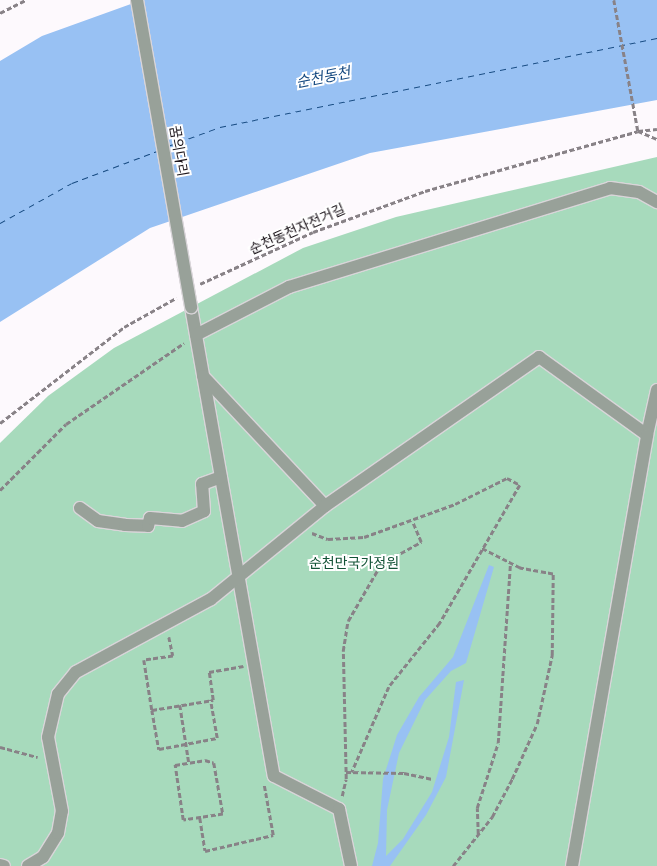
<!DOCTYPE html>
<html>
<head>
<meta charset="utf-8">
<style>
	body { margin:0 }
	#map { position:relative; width:657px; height:866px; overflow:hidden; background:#fdf9fd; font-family:"Open Sans","Noto Sans KR",sans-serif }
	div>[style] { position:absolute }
	.green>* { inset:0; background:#a7dabc }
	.water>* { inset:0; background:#98c1f3 }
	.ferry>* { height:1px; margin-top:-0.5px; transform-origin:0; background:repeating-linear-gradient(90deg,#164a81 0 6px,transparent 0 11px) }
	.path>* { height:2.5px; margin-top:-1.25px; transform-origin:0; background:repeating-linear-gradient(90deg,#888287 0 5px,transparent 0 7.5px) }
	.roads { filter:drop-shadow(1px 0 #d9d5d9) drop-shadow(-1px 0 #d9d5d9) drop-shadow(0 1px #d9d5d9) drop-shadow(0 -1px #d9d5d9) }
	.street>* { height:12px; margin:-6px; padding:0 6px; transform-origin:6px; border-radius:6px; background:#98a199 }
	.bridges { filter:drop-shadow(1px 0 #d9d5d9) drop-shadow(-1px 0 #d9d5d9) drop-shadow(0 1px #d9d5d9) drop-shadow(0 -1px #d9d5d9) }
	.street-bridge>* { height:12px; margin:-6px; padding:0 6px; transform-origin:6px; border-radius:6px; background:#98a199 }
	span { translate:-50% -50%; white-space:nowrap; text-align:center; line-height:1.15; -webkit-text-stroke:4px #fff; paint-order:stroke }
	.street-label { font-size:14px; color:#1e171d }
	.park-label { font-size:14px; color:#125336 }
	.water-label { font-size:15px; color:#164a81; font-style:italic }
</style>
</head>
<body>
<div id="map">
	<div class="green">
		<i style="clip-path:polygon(657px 157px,657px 866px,0 866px,0 443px,48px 396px,114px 348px,303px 248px,396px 217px)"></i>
	</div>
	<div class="water">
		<i style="clip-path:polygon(142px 0,657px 0,657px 100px,370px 153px,150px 228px,0 322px,0 61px,42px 36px)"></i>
		<i style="clip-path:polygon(489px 565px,494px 567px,466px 663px,451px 671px,425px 700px,399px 753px,387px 810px,386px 856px,403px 839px,432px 792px,449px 737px,456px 682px,464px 680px,446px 777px,426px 815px,390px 866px,372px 866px,378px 843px,383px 779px,397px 735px,419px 697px,453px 657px)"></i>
	</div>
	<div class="ferry">
		<i style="left:168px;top:146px;width:55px;rotate:-20.1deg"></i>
		<i style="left:220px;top:127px;width:446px;rotate:-11.5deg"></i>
		<i style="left:0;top:223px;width:82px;rotate:-29.1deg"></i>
		<i style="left:72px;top:183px;width:91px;rotate:-20.6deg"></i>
	</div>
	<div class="path">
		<i style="left:614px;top:0;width:133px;rotate:79.6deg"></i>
		<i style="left:638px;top:131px;width:19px;rotate:-6deg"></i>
		<i style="left:0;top:13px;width:29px;rotate:-27deg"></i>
		<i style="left:200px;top:284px;width:124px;rotate:-24.7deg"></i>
		<i style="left:313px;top:232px;width:119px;rotate:-20.1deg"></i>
		<i style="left:425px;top:191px;width:221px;rotate:-15.7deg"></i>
		<i style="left:638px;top:131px;width:21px;rotate:23deg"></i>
		<i style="left:0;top:423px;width:157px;rotate:-37.7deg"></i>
		<i style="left:124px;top:327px;width:60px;rotate:-29.1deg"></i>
		<i style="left:0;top:490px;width:93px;rotate:-45deg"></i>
		<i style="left:66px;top:424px;width:143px;rotate:-34.5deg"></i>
		<i style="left:312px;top:533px;width:17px;rotate:21deg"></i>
		<i style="left:328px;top:539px;width:36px;rotate:-3deg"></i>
		<i style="left:364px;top:537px;width:97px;rotate:-19.9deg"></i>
		<i style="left:455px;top:504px;width:58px;rotate:-26.6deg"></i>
		<i style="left:507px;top:478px;width:15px;rotate:28deg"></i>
		<i style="left:520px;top:485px;width:160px;rotate:120.1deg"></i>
		<i style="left:440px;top:623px;width:82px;rotate:128.6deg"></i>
		<i style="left:389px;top:687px;width:93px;rotate:113.5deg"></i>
		<i style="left:169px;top:637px;width:19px;rotate:78deg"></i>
		<i style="left:173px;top:656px;width:29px;rotate:172deg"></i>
		<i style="left:144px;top:660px;width:51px;rotate:80.9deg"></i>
		<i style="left:152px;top:710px;width:62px;rotate:-9.3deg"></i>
		<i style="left:213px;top:700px;width:28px;rotate:-98deg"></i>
		<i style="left:209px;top:672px;width:35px;rotate:-10deg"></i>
		<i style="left:180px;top:705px;width:59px;rotate:81.2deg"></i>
		<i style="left:152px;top:710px;width:40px;rotate:80deg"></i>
		<i style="left:159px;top:749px;width:59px;rotate:-10.7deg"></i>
		<i style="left:217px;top:738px;width:39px;rotate:-100deg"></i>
		<i style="left:0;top:747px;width:39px;rotate:15deg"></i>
		<i style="left:205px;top:760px;width:9px;rotate:18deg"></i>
		<i style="left:214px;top:763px;width:52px;rotate:80deg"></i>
		<i style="left:223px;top:814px;width:40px;rotate:171.5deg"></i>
		<i style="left:183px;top:820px;width:56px;rotate:-98.3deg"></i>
		<i style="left:175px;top:765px;width:30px;rotate:-9deg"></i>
		<i style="left:346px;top:772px;width:58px;rotate:1deg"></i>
		<i style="left:404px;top:773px;width:29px;rotate:12deg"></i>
		<i style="left:342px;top:796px;width:17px;rotate:-77deg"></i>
		<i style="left:346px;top:779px;width:128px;rotate:-91.3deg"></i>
		<i style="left:343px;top:651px;width:30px;rotate:-81deg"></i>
		<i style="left:348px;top:621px;width:66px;rotate:-59.9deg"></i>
		<i style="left:381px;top:564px;width:46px;rotate:-28.8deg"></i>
		<i style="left:421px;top:542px;width:23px;rotate:-113deg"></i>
		<i style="left:200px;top:818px;width:33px;rotate:81deg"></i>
		<i style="left:205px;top:851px;width:70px;rotate:-13.2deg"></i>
		<i style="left:273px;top:835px;width:51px;rotate:-100.2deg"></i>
		<i style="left:478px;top:834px;width:26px;rotate:-92deg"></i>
		<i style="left:477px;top:808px;width:68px;rotate:-72.1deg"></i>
		<i style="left:498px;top:743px;width:178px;rotate:-86.1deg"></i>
		<i style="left:453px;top:866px;width:63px;rotate:-51.5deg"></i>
		<i style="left:492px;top:817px;width:43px;rotate:-62.2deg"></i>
		<i style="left:512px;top:779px;width:60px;rotate:-65.6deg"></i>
		<i style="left:537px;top:724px;width:71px;rotate:-77.7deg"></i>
		<i style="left:552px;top:655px;width:81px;rotate:-89.3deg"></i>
		<i style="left:553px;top:574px;width:34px;rotate:-170deg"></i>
		<i style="left:520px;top:568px;width:44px;rotate:-152.9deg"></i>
	</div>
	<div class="roads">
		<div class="street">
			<i style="left:191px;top:307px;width:476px;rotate:80deg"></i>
			<i style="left:274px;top:776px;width:73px;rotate:26.9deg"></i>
			<i style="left:339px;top:809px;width:58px;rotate:78.1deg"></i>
			<i style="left:196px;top:335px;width:105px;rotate:-27.3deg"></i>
			<i style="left:289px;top:287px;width:336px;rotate:-17.1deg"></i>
			<i style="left:610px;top:188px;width:29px;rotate:8deg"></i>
			<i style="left:639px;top:192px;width:21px;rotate:29deg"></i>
			<i style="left:203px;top:376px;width:178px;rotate:46.8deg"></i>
			<i style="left:80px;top:508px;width:22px;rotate:36deg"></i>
			<i style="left:98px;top:521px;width:27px;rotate:8deg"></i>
			<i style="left:125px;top:525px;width:23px;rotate:2deg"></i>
			<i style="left:148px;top:526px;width:8px;rotate:-76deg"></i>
			<i style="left:150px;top:518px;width:32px;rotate:5deg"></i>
			<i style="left:182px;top:521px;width:24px;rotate:-24deg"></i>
			<i style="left:204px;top:511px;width:27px;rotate:-94deg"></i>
			<i style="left:202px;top:484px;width:20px;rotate:-20deg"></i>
			<i style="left:0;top:865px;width:4px;rotate:14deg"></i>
			<i style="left:28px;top:866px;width:17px;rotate:-31deg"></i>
			<i style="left:43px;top:857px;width:28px;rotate:-58deg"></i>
			<i style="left:58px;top:833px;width:22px;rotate:-80deg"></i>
			<i style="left:62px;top:811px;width:75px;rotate:-100.7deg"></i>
			<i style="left:48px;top:737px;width:44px;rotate:-76.9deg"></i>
			<i style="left:58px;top:694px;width:28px;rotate:-51deg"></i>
			<i style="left:76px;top:672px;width:153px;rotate:-28.4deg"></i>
			<i style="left:211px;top:599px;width:147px;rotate:-39.2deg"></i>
			<i style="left:325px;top:506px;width:261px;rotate:-34.8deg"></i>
			<i style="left:539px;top:357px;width:133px;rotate:35.8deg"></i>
			<i style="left:647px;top:435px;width:46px;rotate:-77.5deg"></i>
			<i style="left:572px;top:866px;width:437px;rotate:-80.1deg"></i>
		</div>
	</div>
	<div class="bridges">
		<div class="street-bridge">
			<i style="left:137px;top:0;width:312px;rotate:80deg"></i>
		</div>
	</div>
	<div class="street-label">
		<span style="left:179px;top:151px;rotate:80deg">꿈의다리</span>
		<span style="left:297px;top:229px;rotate:-24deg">순천동천자전거길</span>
	</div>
	<div class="park-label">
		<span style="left:354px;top:563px">순천만국가정원</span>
	</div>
	<div class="water-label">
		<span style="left:323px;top:77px;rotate:-11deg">순천동천</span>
	</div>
</div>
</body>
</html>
